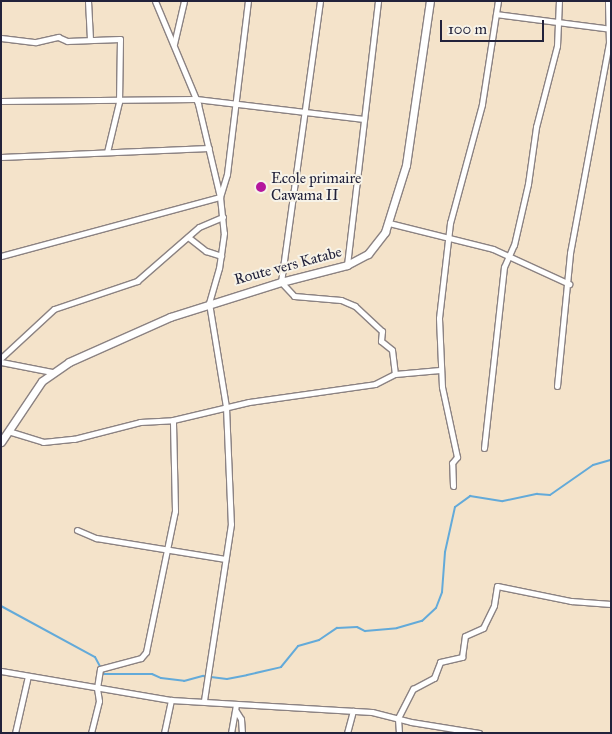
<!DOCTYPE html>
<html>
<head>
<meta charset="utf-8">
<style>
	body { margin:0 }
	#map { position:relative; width:612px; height:734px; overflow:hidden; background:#f4e3ca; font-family:"IM FELL Great Primer",serif }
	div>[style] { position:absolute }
	.stream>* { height:2px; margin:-1px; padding:0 1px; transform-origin:1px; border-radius:1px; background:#63aad9 }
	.roads { filter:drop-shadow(1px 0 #8b8282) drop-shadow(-1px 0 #8b8282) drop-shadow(0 1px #8b8282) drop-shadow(0 -1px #8b8282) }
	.minor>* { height:5px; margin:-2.5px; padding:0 2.5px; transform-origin:2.5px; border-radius:2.5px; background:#fff }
	.tertiary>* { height:7px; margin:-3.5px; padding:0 3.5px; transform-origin:3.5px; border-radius:3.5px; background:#fff }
	.dots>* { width:14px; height:14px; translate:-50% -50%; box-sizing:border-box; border:2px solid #f7f3e8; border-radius:50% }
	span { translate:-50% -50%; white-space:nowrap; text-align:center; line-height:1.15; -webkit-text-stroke:4px #f7f3e8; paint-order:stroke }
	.poi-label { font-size:15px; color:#22223b }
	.left { translate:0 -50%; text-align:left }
	.street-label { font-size:15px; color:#22223b }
	.frame { position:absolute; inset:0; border:2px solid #22223b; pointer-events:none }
	.scale { position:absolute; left:440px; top:20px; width:104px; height:22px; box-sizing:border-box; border:2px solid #22223b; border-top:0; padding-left:6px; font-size:15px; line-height:18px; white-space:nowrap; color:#22223b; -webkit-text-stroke:4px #f7f3e8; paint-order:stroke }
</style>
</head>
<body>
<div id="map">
	<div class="stream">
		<i style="left:1px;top:606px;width:107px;rotate:28.5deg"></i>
		<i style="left:95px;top:657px;width:19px;rotate:62deg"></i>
		<i style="left:104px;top:674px;width:48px"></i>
		<i style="left:152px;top:674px;width:10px;rotate:24deg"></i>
		<i style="left:161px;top:678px;width:23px;rotate:7deg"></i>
		<i style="left:184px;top:681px;width:20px;rotate:-15deg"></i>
		<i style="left:203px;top:676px;width:24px;rotate:7deg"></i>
		<i style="left:227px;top:679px;width:20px;rotate:-11deg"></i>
		<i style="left:247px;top:675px;width:35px;rotate:-13deg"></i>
		<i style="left:281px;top:667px;width:27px;rotate:-51deg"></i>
		<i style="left:298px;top:646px;width:22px;rotate:-16deg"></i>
		<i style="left:319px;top:640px;width:22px;rotate:-34deg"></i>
		<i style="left:337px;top:628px;width:20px;rotate:-3deg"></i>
		<i style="left:357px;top:627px;width:9px;rotate:27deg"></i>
		<i style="left:365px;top:631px;width:32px;rotate:-5deg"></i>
		<i style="left:397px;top:628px;width:26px;rotate:-16deg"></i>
		<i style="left:422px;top:621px;width:19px;rotate:-43deg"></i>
		<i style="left:436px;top:608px;width:17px;rotate:-69deg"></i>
		<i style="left:442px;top:592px;width:40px;rotate:-85.7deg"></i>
		<i style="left:445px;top:552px;width:46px;rotate:-77.5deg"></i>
		<i style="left:455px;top:507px;width:19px;rotate:-36deg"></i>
		<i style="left:470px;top:496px;width:33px;rotate:9deg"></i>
		<i style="left:503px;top:501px;width:35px;rotate:-12deg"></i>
		<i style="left:537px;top:494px;width:13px;rotate:4deg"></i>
		<i style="left:550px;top:495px;width:52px;rotate:-34.9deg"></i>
		<i style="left:593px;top:465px;width:19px;rotate:-16deg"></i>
	</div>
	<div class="roads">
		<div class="minor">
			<i style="left:88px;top:1px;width:37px;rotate:87deg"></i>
			<i style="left:155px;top:1px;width:112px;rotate:67.3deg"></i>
			<i style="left:198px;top:104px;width:96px;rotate:76.7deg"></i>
			<i style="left:220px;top:197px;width:36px;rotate:84deg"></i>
			<i style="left:224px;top:233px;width:35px;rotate:98deg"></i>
			<i style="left:219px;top:268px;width:36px;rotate:106deg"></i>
			<i style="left:209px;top:303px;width:105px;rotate:80.7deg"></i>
			<i style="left:226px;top:407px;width:117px;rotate:87.6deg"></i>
			<i style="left:231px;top:524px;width:179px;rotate:98.7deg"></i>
			<i style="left:320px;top:1px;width:284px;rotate:97.9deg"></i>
			<i style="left:281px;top:282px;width:19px;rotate:47deg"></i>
			<i style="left:294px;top:296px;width:47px;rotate:4.9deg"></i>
			<i style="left:341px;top:300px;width:15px;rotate:23deg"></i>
			<i style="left:355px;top:306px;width:37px;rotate:43deg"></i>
			<i style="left:382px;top:331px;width:10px;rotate:96deg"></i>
			<i style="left:381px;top:341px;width:14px;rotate:39deg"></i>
			<i style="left:392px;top:350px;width:24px;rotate:83deg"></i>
			<i style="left:496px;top:14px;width:116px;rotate:7.4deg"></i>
			<i style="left:1px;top:38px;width:35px;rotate:7deg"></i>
			<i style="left:36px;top:42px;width:23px;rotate:-13deg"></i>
			<i style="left:58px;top:37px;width:10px;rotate:24deg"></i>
			<i style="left:67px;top:41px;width:53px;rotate:-2.2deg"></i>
			<i style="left:120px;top:39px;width:63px;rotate:90.9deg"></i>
			<i style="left:119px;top:102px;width:51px;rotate:103.5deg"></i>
			<i style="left:174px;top:44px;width:44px;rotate:-76.9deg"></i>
			<i style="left:1px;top:101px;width:195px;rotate:-0.6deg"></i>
			<i style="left:196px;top:99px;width:169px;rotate:6.8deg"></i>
			<i style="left:1px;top:157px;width:208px;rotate:-2.5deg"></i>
			<i style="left:389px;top:223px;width:107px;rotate:14deg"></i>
			<i style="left:493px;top:249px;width:84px;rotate:24.7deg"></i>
			<i style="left:188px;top:237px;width:23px;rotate:38deg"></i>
			<i style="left:206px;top:251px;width:16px;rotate:18deg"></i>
			<i style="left:1px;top:256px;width:227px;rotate:-15.1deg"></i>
			<i style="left:220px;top:197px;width:24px;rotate:-73deg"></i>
			<i style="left:227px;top:174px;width:174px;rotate:-83.1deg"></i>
			<i style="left:347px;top:265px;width:266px;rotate:-83.3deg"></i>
			<i style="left:1px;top:358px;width:72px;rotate:-42.8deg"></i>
			<i style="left:54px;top:309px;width:88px;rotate:-18.6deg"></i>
			<i style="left:137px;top:281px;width:82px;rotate:-41.1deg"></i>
			<i style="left:199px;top:227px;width:26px;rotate:-23deg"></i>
			<i style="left:1px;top:362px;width:52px;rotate:11.1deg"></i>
			<i style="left:557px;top:386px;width:134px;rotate:-84.4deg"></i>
			<i style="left:570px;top:253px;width:214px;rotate:-79.5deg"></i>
			<i style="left:609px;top:43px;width:42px;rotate:-91.4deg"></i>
			<i style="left:8px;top:431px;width:37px;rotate:17deg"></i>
			<i style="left:43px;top:442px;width:31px;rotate:-6deg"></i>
			<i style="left:74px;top:439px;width:68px;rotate:-14.4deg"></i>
			<i style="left:140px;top:422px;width:33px;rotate:-3deg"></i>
			<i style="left:173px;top:420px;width:78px;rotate:-13.3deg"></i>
			<i style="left:249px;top:402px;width:127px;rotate:-8.1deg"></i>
			<i style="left:375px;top:384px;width:22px;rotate:-27deg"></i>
			<i style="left:395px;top:374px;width:45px;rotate:-5.1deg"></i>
			<i style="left:484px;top:448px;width:182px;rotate:-83.7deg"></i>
			<i style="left:504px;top:267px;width:24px;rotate:-66deg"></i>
			<i style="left:514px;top:245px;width:63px;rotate:-77.1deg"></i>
			<i style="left:528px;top:184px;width:58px;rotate:-82deg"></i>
			<i style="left:536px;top:127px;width:84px;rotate:-75.5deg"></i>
			<i style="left:557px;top:46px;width:45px;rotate:-87.5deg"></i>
			<i style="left:453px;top:486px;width:23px;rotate:-92deg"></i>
			<i style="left:452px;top:463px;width:8px;rotate:-50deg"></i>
			<i style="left:457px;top:457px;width:72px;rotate:-102.1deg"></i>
			<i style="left:442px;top:387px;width:69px;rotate:-92.5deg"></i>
			<i style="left:439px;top:318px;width:96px;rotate:-83.4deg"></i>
			<i style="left:450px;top:223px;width:123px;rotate:-74.9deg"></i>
			<i style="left:482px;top:104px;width:104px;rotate:-81.2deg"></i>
			<i style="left:77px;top:530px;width:21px;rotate:23deg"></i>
			<i style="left:96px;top:538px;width:131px;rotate:9.2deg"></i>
			<i style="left:1px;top:671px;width:172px;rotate:9.7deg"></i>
			<i style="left:171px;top:700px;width:201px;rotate:3.4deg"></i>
			<i style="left:372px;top:712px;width:40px;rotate:14.4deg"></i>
			<i style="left:411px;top:722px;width:69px;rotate:9.2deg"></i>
			<i style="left:236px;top:711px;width:9px;rotate:58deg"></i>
			<i style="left:241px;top:719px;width:14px;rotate:86deg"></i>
			<i style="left:15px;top:733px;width:58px;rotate:-77.2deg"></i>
			<i style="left:91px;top:733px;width:33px;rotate:-76deg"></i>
			<i style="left:99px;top:701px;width:13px;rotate:-99deg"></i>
			<i style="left:97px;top:688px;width:19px;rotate:-81deg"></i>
			<i style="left:100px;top:669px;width:42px;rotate:-15deg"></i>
			<i style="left:141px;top:658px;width:8px;rotate:-50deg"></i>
			<i style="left:146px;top:652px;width:144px;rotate:-78.4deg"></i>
			<i style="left:175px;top:511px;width:91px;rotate:-91.3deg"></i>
			<i style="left:164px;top:733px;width:34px;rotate:-78deg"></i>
			<i style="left:231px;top:733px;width:27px;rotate:-80deg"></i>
			<i style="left:347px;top:733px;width:23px;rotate:-75deg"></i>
			<i style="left:399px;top:733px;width:15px;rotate:-94deg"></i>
			<i style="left:398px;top:718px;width:33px;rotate:-63deg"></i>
			<i style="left:413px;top:689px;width:24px;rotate:-28deg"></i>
			<i style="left:434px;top:678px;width:17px;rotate:-69deg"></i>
			<i style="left:440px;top:662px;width:23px;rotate:-13deg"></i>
			<i style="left:462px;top:657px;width:21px;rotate:-82deg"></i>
			<i style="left:465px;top:636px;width:20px;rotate:-24deg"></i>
			<i style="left:483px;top:628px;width:25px;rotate:-64deg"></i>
			<i style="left:494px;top:605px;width:19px;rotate:-81deg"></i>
			<i style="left:497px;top:586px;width:76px;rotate:11.5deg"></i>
			<i style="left:571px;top:601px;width:40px;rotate:4.3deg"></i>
		</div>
		<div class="tertiary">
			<i style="left:1px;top:442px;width:73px;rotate:-56.1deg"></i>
			<i style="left:42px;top:381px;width:33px;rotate:-35deg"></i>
			<i style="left:69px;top:362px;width:111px;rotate:-24deg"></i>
			<i style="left:170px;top:317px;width:116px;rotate:-17.5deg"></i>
			<i style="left:281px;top:282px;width:68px;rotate:-14.4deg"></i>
			<i style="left:347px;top:265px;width:24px;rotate:-28deg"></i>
			<i style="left:368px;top:254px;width:28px;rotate:-52deg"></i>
			<i style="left:385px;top:232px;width:70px;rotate:-72.6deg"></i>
			<i style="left:406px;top:165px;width:166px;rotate:-81.7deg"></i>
		</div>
	</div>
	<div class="dots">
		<i style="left:261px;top:187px;background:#b5179e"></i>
	</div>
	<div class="poi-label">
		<span class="left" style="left:271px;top:187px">Ecole primaire<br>Cawama II</span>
	</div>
	<div class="street-label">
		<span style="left:288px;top:266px;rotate:-15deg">Route vers Katabe</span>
	</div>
	<div class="frame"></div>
	<div class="scale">100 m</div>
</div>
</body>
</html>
